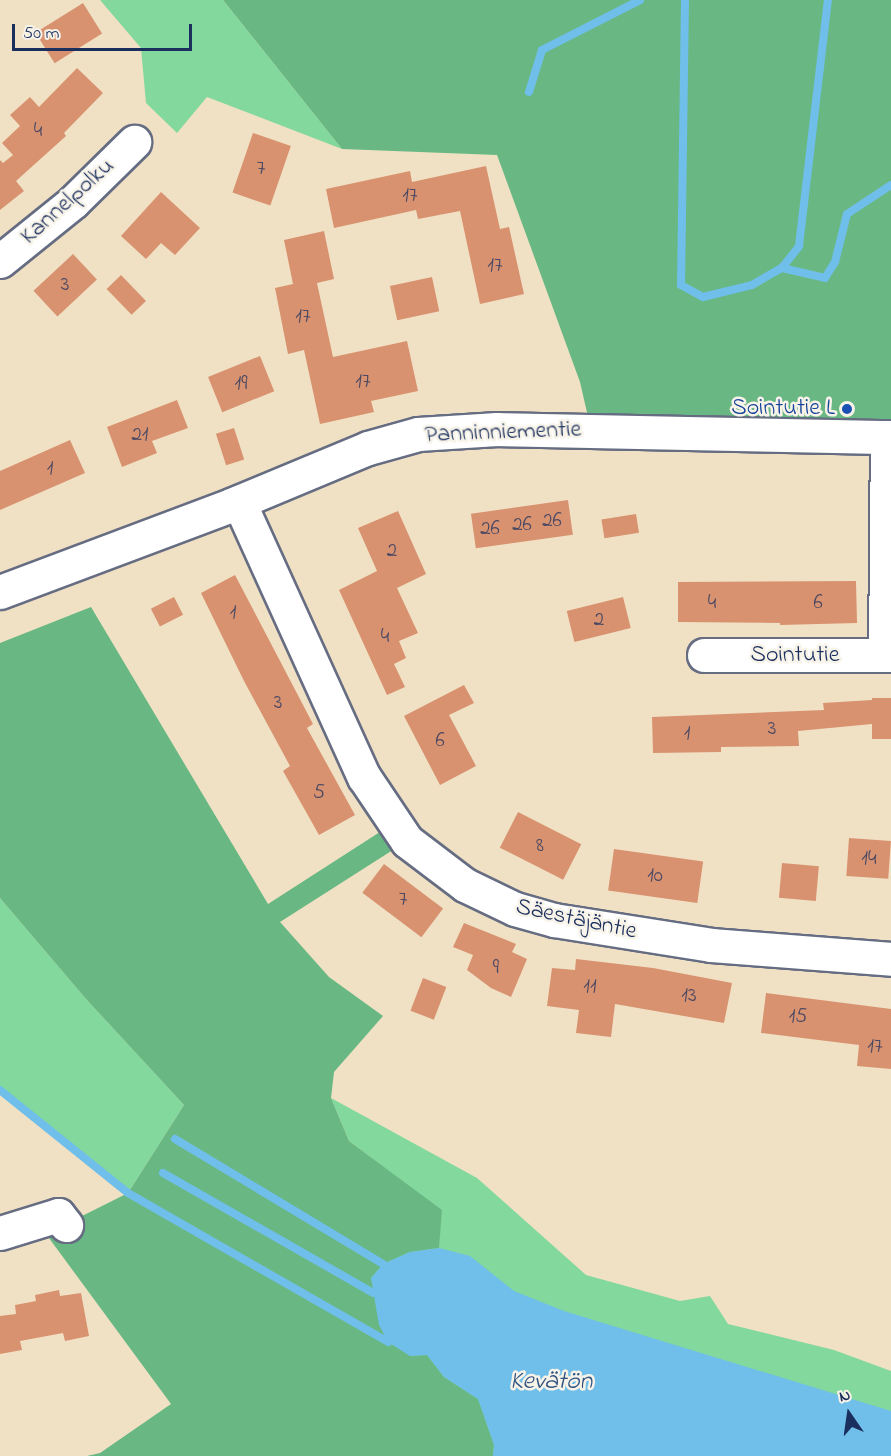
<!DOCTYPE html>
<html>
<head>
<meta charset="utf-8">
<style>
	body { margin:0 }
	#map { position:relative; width:891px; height:1456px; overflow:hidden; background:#f0e1c4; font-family:"Indie Flower",sans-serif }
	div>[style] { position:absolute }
	.green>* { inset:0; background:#82d89d }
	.forest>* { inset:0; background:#69b884 }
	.water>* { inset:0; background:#70beea }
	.stream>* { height:8px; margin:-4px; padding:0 4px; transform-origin:4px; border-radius:4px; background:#70beea }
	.building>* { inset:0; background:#d89270; transform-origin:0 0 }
	.roads { filter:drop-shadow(2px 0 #666d82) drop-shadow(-2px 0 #666d82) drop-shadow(0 2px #666d82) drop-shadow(0 -2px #666d82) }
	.minor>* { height:33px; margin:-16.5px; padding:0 16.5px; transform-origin:16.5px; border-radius:16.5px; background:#fff }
	.dots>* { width:16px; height:16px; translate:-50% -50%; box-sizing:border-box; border:3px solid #f7f3e8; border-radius:50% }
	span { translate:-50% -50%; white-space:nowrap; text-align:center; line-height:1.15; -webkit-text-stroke:5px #f7f3e8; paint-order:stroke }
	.number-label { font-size:21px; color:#4a4862 }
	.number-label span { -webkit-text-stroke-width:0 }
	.street-label { font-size:24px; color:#1b2f5e }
	.transit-label { font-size:24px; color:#164399 }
	.right { translate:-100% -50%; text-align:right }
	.water-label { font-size:26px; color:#305381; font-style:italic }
	.north { position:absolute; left:819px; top:1384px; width:60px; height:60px; -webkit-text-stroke:4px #f7f3e8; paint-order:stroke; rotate:347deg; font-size:16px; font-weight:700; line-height:24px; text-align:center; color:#1b2f5e }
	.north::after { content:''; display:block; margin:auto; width:21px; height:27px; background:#1b2f5e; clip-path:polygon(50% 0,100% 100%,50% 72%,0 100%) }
	.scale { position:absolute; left:12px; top:24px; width:180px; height:27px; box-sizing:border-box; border:3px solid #1b2f5e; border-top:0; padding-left:8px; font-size:18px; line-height:21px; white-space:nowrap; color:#1b2f5e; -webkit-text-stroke:4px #f7f3e8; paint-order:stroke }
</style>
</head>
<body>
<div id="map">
	<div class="green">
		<i style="clip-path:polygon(100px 0,223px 0,342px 149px,207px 97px,177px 133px,146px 103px,141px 48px)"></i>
		<i style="clip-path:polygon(0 898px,86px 999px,184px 1105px,128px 1193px,0 1090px)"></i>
		<i style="clip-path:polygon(331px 1098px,477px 1178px,586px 1275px,680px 1301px,710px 1296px,728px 1324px,834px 1350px,891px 1371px,891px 1456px,462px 1456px,333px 1270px,442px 1211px,349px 1141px)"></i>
	</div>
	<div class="forest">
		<i style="clip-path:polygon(223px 0,891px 0,891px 436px,591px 430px,580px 382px,497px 155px,342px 149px)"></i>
		<i style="clip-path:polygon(91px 607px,268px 904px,383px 830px,396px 848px,280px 922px,329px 977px,383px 1016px,334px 1072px,331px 1098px,349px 1141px,442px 1210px,439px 1248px,410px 1252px,383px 1264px,371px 1278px,410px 1356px,427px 1355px,444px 1377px,478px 1399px,494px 1445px,493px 1456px,87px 1456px,100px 1453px,171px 1404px,46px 1234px,128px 1193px,184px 1105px,86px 999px,0 898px,0 643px)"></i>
	</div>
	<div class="water">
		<i style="clip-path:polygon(439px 1248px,470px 1256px,514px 1291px,564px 1311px,891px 1411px,891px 1456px,493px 1456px,494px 1445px,478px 1399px,444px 1377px,427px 1355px,410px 1356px,388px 1342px,379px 1325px,371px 1278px,383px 1264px,410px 1252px)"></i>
	</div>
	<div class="stream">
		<i style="left:685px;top:0;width:285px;rotate:90.8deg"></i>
		<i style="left:681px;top:285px;width:25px;rotate:29deg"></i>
		<i style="left:703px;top:297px;width:50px;rotate:-13.8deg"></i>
		<i style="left:752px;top:285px;width:34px;rotate:-30deg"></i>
		<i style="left:782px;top:268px;width:28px;rotate:-52deg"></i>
		<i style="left:799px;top:246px;width:248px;rotate:-83.3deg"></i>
		<i style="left:529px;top:92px;width:44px;rotate:-72.8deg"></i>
		<i style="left:542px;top:50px;width:110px;rotate:-27deg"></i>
		<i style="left:782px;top:268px;width:44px;rotate:13.1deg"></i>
		<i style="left:825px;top:278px;width:19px;rotate:-58deg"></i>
		<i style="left:835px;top:262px;width:49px;rotate:-76deg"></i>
		<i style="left:847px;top:214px;width:53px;rotate:-33.4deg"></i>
		<i style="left:0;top:1090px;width:164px;rotate:38.8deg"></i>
		<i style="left:128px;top:1193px;width:300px;rotate:29.8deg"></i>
		<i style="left:175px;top:1139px;width:243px;rotate:31deg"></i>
		<i style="left:163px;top:1173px;width:242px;rotate:29.7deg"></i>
	</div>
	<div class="building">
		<i style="left:83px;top:3px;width:36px;height:56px;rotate:58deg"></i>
		<i style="clip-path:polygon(77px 68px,103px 93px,64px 133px,66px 136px,16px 181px,24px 191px,0 210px,0 160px,3px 163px,13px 155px,2px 143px,20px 126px,10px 115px,30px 97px,39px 107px)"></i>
		<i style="left:253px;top:133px;width:40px;height:63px;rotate:19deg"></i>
		<i style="clip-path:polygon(486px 166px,500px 229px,509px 227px,524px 294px,480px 304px,460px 211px,418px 219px,416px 210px,334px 228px,326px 189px,410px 171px,412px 182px)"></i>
		<i style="clip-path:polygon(161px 192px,200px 228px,175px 255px,161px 243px,146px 259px,121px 236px)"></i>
		<i style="clip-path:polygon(324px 231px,334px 279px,317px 283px,333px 357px,407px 341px,418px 391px,371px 401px,374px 412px,320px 424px,304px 350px,288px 354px,275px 288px,293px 284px,284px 240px)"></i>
		<i style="left:73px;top:254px;width:35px;height:54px;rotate:47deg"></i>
		<i style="left:121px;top:275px;width:36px;height:20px;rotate:46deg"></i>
		<i style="left:432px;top:277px;width:35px;height:43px;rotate:78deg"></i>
		<i style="left:260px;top:356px;width:38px;height:56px;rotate:68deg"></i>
		<i style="clip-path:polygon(177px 400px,188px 428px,152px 441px,157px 453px,122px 467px,107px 427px)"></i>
		<i style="left:234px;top:428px;width:33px;height:19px;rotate:72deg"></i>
		<i style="clip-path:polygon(70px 440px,85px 473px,0 510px,0 471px)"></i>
		<i style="left:568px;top:500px;width:35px;height:98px;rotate:82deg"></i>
		<i style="clip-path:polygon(398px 511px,426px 574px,397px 588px,418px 633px,399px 641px,406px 658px,394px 664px,405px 687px,387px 695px,339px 590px,377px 571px,358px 528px)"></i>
		<i style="left:636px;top:514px;width:19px;height:35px;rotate:81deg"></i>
		<i style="clip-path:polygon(235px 575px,313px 724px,307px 728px,355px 815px,319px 835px,283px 771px,290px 766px,244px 681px,201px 593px)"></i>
		<i style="clip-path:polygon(856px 581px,857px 623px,780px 625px,780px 623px,678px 622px,678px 582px)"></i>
		<i style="left:174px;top:597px;width:20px;height:26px;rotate:63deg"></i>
		<i style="left:623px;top:597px;width:32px;height:58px;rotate:76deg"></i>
		<i style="clip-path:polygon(464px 685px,474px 703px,449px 715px,476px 766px,440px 785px,404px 716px)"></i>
		<i style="clip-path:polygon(872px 698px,891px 698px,891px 739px,872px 739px,872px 724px,798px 731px,799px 746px,721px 747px,721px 752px,653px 753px,652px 717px,824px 710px,823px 703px,872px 700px)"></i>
		<i style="left:518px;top:812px;width:71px;height:40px;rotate:27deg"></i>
		<i style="left:849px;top:838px;width:42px;height:38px;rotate:4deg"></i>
		<i style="left:614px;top:849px;width:90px;height:42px;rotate:8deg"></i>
		<i style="left:782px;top:863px;width:37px;height:35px;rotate:5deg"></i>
		<i style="left:384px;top:864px;width:74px;height:36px;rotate:37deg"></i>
		<i style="clip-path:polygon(464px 923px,516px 944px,512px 952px,527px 959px,511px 997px,491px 988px,467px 970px,473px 955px,453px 947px)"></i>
		<i style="clip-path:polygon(576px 959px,653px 968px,732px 983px,724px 1023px,615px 1004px,611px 1037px,576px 1033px,579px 1010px,547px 1006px,552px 968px,575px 970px)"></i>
		<i style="left:423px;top:978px;width:25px;height:35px;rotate:21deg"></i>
		<i style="clip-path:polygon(766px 993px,891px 1009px,891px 1069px,857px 1066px,859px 1045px,761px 1033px)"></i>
		<i style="clip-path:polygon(59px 1290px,60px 1296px,81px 1293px,89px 1336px,65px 1341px,63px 1333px,20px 1341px,22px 1350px,0 1354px,0 1316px,16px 1314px,15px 1305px,36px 1301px,35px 1295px)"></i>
	</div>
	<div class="roads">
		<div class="minor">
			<i style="left:0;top:261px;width:94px;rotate:-38.9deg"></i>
			<i style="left:73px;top:202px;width:86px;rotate:-44.5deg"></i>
			<i style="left:239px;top:502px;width:302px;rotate:65.6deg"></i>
			<i style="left:364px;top:777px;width:77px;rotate:56.1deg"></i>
			<i style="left:407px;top:841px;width:73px;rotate:37.2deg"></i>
			<i style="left:465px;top:885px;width:55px;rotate:25.6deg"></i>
			<i style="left:515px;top:909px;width:41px;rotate:15.8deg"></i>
			<i style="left:554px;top:920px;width:159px;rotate:9deg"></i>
			<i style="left:711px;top:945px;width:181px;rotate:4.4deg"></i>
			<i style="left:0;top:592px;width:247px;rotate:-20.6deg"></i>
			<i style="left:231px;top:505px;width:148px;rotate:-22.6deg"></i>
			<i style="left:368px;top:448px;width:52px;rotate:-15.6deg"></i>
			<i style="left:418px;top:434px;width:79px;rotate:-3.6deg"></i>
			<i style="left:497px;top:429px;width:394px;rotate:1.2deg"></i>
			<i style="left:704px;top:655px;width:187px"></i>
			<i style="left:885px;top:655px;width:218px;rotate:-89.5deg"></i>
			<i style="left:0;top:1233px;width:61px;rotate:-17.2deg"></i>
			<i style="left:58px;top:1215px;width:13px;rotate:51deg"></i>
		</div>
	</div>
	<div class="dots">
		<i style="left:847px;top:409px;background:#1a4fb4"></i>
	</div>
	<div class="number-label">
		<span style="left:38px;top:131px">4</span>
		<span style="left:261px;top:169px">7</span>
		<span style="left:410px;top:196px">17</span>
		<span style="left:495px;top:266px">17</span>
		<span style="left:65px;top:285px">3</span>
		<span style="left:303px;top:317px">17</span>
		<span style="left:363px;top:382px">17</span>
		<span style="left:241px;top:384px">19</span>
		<span style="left:140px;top:435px">21</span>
		<span style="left:50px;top:469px">1</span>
		<span style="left:552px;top:521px">26</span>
		<span style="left:522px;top:525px">26</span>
		<span style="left:490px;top:529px">26</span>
		<span style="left:392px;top:551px">2</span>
		<span style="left:712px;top:603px">4</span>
		<span style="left:818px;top:603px">6</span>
		<span style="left:233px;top:613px">1</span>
		<span style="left:599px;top:620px">2</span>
		<span style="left:385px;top:637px">4</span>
		<span style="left:278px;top:703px">3</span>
		<span style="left:772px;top:729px">3</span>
		<span style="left:687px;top:734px">1</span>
		<span style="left:440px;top:741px">6</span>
		<span style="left:319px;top:793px">5</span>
		<span style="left:540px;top:846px">8</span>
		<span style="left:869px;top:859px">14</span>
		<span style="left:655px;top:876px">10</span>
		<span style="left:403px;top:900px">7</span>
		<span style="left:496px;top:968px">9</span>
		<span style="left:590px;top:987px">11</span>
		<span style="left:689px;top:996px">13</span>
		<span style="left:798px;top:1017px">15</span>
		<span style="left:875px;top:1047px">17</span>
	</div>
	<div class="street-label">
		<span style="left:68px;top:202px;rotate:-42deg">Kannelpolku</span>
		<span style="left:503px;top:433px;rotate:-2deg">Panninniementie</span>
		<span style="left:795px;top:656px">Sointutie</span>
		<span style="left:576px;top:920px;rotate:12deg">Säestäjäntie</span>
	</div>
	<div class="transit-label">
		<span class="right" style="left:835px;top:409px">Sointutie L</span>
	</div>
	<div class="water-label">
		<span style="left:551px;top:1383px">Kevätön</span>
	</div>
	<div class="north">N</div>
	<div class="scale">50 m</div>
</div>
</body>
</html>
